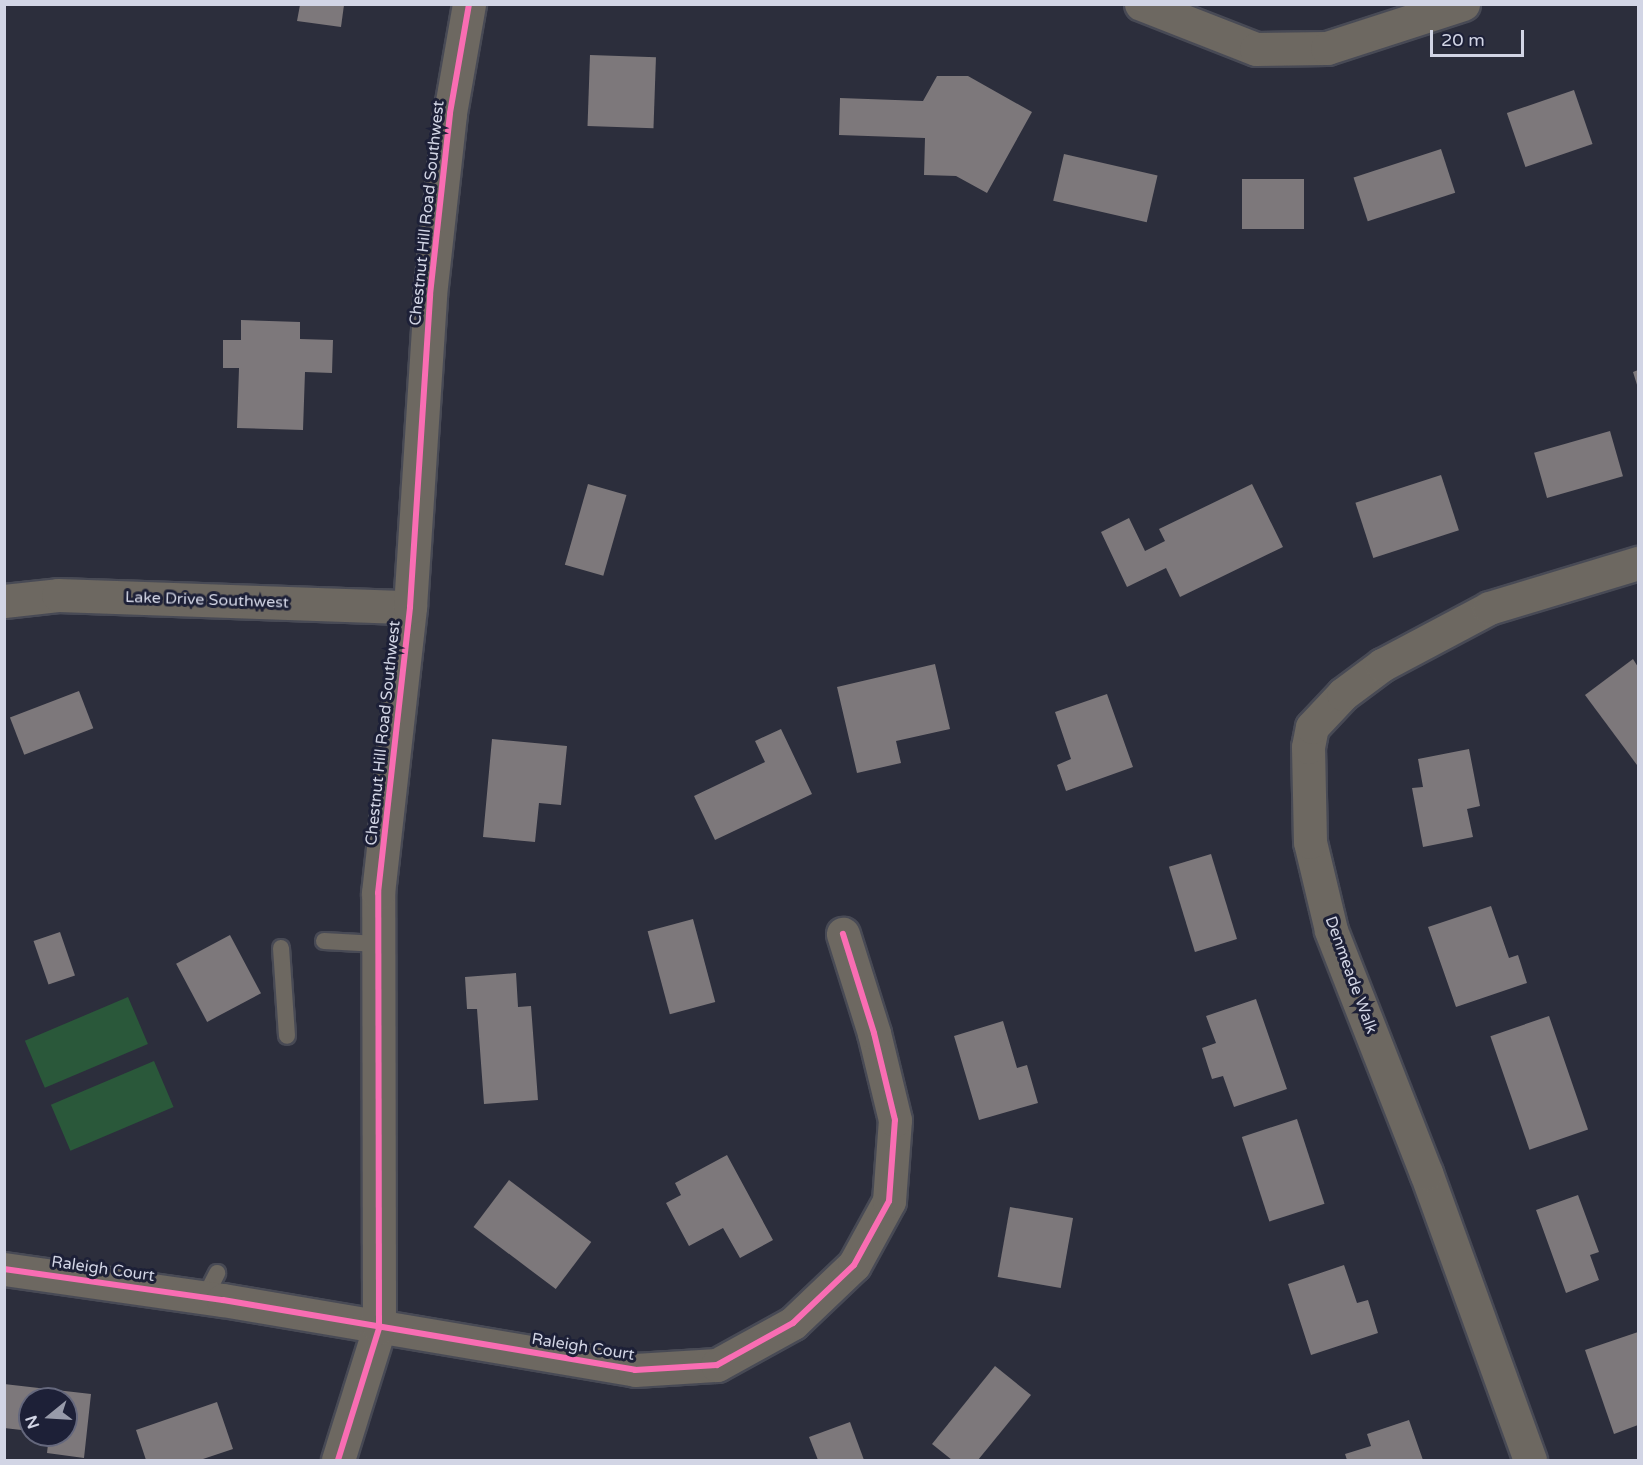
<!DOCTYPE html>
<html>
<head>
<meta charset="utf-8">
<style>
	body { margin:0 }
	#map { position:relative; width:1643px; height:1465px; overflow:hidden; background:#2c2e3c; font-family:"Varela Round",sans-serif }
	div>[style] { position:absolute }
	.green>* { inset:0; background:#2a583a; transform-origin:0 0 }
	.building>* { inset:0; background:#7d787b; transform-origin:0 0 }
	.roads { filter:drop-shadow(2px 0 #484a55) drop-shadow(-2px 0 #484a55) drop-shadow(0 2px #484a55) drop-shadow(0 -2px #484a55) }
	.lane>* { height:16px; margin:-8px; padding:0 8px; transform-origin:8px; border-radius:8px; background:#6d6861 }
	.street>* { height:33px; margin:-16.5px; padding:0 16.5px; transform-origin:16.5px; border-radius:16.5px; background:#6d6861 }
	.cycleway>* { height:6px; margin:-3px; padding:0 3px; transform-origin:3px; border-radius:3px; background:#f96db3 }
	span { translate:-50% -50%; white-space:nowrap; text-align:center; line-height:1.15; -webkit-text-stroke:6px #1d2037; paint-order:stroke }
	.street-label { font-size:16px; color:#d2d5e5 }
	.frame { position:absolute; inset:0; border:6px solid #d2d5e5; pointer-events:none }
	.north { position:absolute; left:18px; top:1387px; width:60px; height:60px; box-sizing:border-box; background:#1d2037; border:2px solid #65687d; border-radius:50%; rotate:252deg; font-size:16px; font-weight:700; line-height:24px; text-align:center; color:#d2d5e5 }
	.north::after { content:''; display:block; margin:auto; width:21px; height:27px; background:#989baa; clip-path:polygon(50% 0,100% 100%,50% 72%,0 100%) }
	.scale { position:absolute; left:1430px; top:30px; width:94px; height:27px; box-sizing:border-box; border:3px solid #d2d5e5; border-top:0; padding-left:8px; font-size:18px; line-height:21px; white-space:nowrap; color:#d2d5e5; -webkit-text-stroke:4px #1d2037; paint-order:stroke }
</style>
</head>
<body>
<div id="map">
	<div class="green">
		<i style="left:128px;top:997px;width:51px;height:112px;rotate:67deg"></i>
		<i style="left:154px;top:1061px;width:50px;height:112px;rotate:67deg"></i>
	</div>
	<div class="building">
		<i style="clip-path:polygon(300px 5px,344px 5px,341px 27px,297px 21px)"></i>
		<i style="left:590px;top:55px;width:66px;height:71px;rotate:2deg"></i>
		<i style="clip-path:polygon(937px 76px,968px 76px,1032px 112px,987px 193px,956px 176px,924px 175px,925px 138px,839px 135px,840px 98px,923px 101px)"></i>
		<i style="left:1574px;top:90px;width:57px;height:71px;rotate:71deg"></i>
		<i style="left:1441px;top:149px;width:46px;height:92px;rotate:72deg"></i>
		<i style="left:1064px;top:154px;width:96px;height:48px;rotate:13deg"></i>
		<i style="left:1242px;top:179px;width:62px;height:50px"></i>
		<i style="clip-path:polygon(241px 320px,300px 322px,300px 339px,333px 340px,332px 373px,305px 372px,303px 430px,237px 428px,239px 368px,223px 368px,223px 340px,241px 340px)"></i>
		<i style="clip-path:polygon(1638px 370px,1638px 388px,1633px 372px)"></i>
		<i style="left:1610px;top:431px;width:47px;height:79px;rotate:74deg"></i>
		<i style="left:1441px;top:475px;width:58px;height:90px;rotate:72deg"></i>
		<i style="left:588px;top:484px;width:40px;height:84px;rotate:16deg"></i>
		<i style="clip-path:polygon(1252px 484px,1283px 547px,1180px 597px,1166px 568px,1127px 587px,1101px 532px,1129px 518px,1145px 551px,1165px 541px,1159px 529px)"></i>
		<i style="clip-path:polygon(1633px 659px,1638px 667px,1637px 765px,1585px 695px)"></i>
		<i style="clip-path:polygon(935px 664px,950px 729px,896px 741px,901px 763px,857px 773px,837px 687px)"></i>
		<i style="left:79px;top:691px;width:40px;height:74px;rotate:69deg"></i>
		<i style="clip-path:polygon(1107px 694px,1133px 767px,1066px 791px,1057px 765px,1071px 759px,1055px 712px)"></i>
		<i style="clip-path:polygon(781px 729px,812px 794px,715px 840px,694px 796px,765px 762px,755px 741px)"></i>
		<i style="clip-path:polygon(492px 739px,567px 746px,561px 805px,539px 803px,535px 842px,483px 837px)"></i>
		<i style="clip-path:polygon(1469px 749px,1480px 806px,1467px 809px,1473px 837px,1423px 847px,1412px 788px,1423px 787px,1418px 759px)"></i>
		<i style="left:1211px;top:854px;width:89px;height:44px;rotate:73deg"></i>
		<i style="clip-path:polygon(1491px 906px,1509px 958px,1518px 955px,1527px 983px,1456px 1007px,1428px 927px)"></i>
		<i style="left:693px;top:919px;width:86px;height:47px;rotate:75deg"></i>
		<i style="left:60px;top:932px;width:46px;height:28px;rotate:71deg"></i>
		<i style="left:230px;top:935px;width:66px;height:61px;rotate:62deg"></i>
		<i style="clip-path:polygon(516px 973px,518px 1007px,531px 1006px,538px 1100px,484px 1104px,477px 1009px,467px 1009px,465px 977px)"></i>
		<i style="clip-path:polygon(1256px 999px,1287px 1089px,1234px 1107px,1223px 1076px,1212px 1079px,1202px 1048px,1216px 1043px,1206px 1016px)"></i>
		<i style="left:1549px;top:1016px;width:120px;height:62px;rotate:71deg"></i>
		<i style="clip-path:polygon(1003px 1021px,1017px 1068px,1027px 1065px,1038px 1103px,979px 1120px,954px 1036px)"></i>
		<i style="left:1297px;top:1119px;width:89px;height:58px;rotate:72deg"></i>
		<i style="clip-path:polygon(727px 1155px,773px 1240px,740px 1258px,723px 1228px,689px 1246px,666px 1203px,681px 1195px,675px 1183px)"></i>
		<i style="left:509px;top:1180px;width:103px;height:59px;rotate:37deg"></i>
		<i style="clip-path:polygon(1578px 1195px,1599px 1252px,1590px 1255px,1599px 1280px,1566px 1293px,1536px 1210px)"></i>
		<i style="left:1010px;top:1207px;width:64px;height:71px;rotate:10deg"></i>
		<i style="clip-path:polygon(1344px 1265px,1357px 1303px,1368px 1300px,1378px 1333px,1311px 1355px,1288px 1284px)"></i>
		<i style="clip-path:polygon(1638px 1332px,1638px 1425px,1614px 1434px,1585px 1350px)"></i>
		<i style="clip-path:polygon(995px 1366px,1031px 1395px,978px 1460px,952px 1460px,932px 1444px)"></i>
		<i style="clip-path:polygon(4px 1384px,91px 1394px,84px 1458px,47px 1453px,49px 1435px,66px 1435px,66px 1399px,30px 1399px,30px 1431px,4px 1428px)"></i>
		<i style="clip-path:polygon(217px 1402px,233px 1449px,200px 1460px,146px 1460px,136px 1430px)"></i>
		<i style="clip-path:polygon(1409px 1420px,1423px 1460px,1347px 1460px,1345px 1454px,1371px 1446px,1367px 1434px)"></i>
		<i style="clip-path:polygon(850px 1422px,864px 1460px,818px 1460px,809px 1437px)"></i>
	</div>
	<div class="roads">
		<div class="lane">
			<i style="left:324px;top:941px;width:54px;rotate:3.2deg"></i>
			<i style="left:281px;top:948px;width:88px;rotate:86.1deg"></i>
			<i style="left:205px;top:1297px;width:27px;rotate:-63deg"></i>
		</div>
		<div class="street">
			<i style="left:1141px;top:4px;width:123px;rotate:21.4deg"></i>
			<i style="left:1256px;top:49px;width:71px;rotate:-0.8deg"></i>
			<i style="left:1327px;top:48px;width:143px;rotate:-17.9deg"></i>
			<i style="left:4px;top:601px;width:54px;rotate:-6.3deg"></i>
			<i style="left:58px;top:595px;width:352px;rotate:2deg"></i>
			<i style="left:4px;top:1269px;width:221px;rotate:8.1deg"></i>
			<i style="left:223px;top:1300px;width:418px;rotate:9.6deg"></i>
			<i style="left:635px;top:1370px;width:82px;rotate:-3.5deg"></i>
			<i style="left:717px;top:1365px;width:87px;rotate:-28.9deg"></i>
			<i style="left:793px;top:1323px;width:84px;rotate:-43.6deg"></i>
			<i style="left:854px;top:1265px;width:73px;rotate:-61.3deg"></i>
			<i style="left:889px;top:1201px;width:81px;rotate:-85.8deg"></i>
			<i style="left:895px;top:1120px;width:89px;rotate:-103.6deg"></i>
			<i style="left:874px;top:1033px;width:104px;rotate:-107.4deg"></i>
			<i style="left:338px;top:1460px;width:138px;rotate:-72.7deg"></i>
			<i style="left:379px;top:1328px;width:435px;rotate:-90.1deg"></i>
			<i style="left:378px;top:893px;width:288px;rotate:-83.6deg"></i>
			<i style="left:410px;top:607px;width:313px;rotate:-86.3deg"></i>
			<i style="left:430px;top:295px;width:183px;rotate:-83.7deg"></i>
			<i style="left:450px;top:113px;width:111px;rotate:-80.1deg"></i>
			<i style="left:1530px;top:1460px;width:305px;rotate:-109.9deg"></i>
			<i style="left:1426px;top:1173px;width:261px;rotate:-111.4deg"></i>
			<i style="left:1331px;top:930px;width:90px;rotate:-103.4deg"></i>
			<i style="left:1310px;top:842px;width:95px;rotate:-91.2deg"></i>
			<i style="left:1308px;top:747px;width:20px;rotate:-79deg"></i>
			<i style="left:1312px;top:727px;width:45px;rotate:-46.8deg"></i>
			<i style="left:1343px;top:694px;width:49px;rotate:-36.6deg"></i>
			<i style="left:1382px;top:665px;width:121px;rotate:-28deg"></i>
			<i style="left:1489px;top:608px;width:156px;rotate:-16.8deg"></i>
		</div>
	</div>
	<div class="cycleway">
		<i style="left:4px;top:1269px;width:221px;rotate:8.1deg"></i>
		<i style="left:223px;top:1300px;width:418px;rotate:9.6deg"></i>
		<i style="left:635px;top:1370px;width:82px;rotate:-3.5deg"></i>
		<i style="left:717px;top:1365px;width:87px;rotate:-28.9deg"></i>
		<i style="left:793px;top:1323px;width:84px;rotate:-43.6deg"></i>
		<i style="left:854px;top:1265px;width:73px;rotate:-61.3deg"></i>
		<i style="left:889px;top:1201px;width:81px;rotate:-85.8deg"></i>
		<i style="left:895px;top:1120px;width:89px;rotate:-103.6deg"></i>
		<i style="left:874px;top:1033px;width:104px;rotate:-107.4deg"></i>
		<i style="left:338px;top:1460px;width:138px;rotate:-72.7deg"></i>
		<i style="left:379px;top:1328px;width:435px;rotate:-90.1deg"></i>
		<i style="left:378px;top:893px;width:288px;rotate:-83.6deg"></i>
		<i style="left:410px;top:607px;width:313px;rotate:-86.3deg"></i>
		<i style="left:430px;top:295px;width:183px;rotate:-83.7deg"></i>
		<i style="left:450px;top:113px;width:111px;rotate:-80.1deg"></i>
	</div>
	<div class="street-label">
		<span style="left:427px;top:213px;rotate:-84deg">Chestnut Hill Road Southwest</span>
		<span style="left:207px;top:600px;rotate:2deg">Lake Drive Southwest</span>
		<span style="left:383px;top:733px;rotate:-84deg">Chestnut Hill Road Southwest</span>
		<span style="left:1351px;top:975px;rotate:70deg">Denmeade Walk</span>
		<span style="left:103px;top:1269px;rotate:8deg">Raleigh Court</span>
		<span style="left:583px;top:1347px;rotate:9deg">Raleigh Court</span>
	</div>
	<div class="frame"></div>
	<div class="north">N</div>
	<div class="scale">20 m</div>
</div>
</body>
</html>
